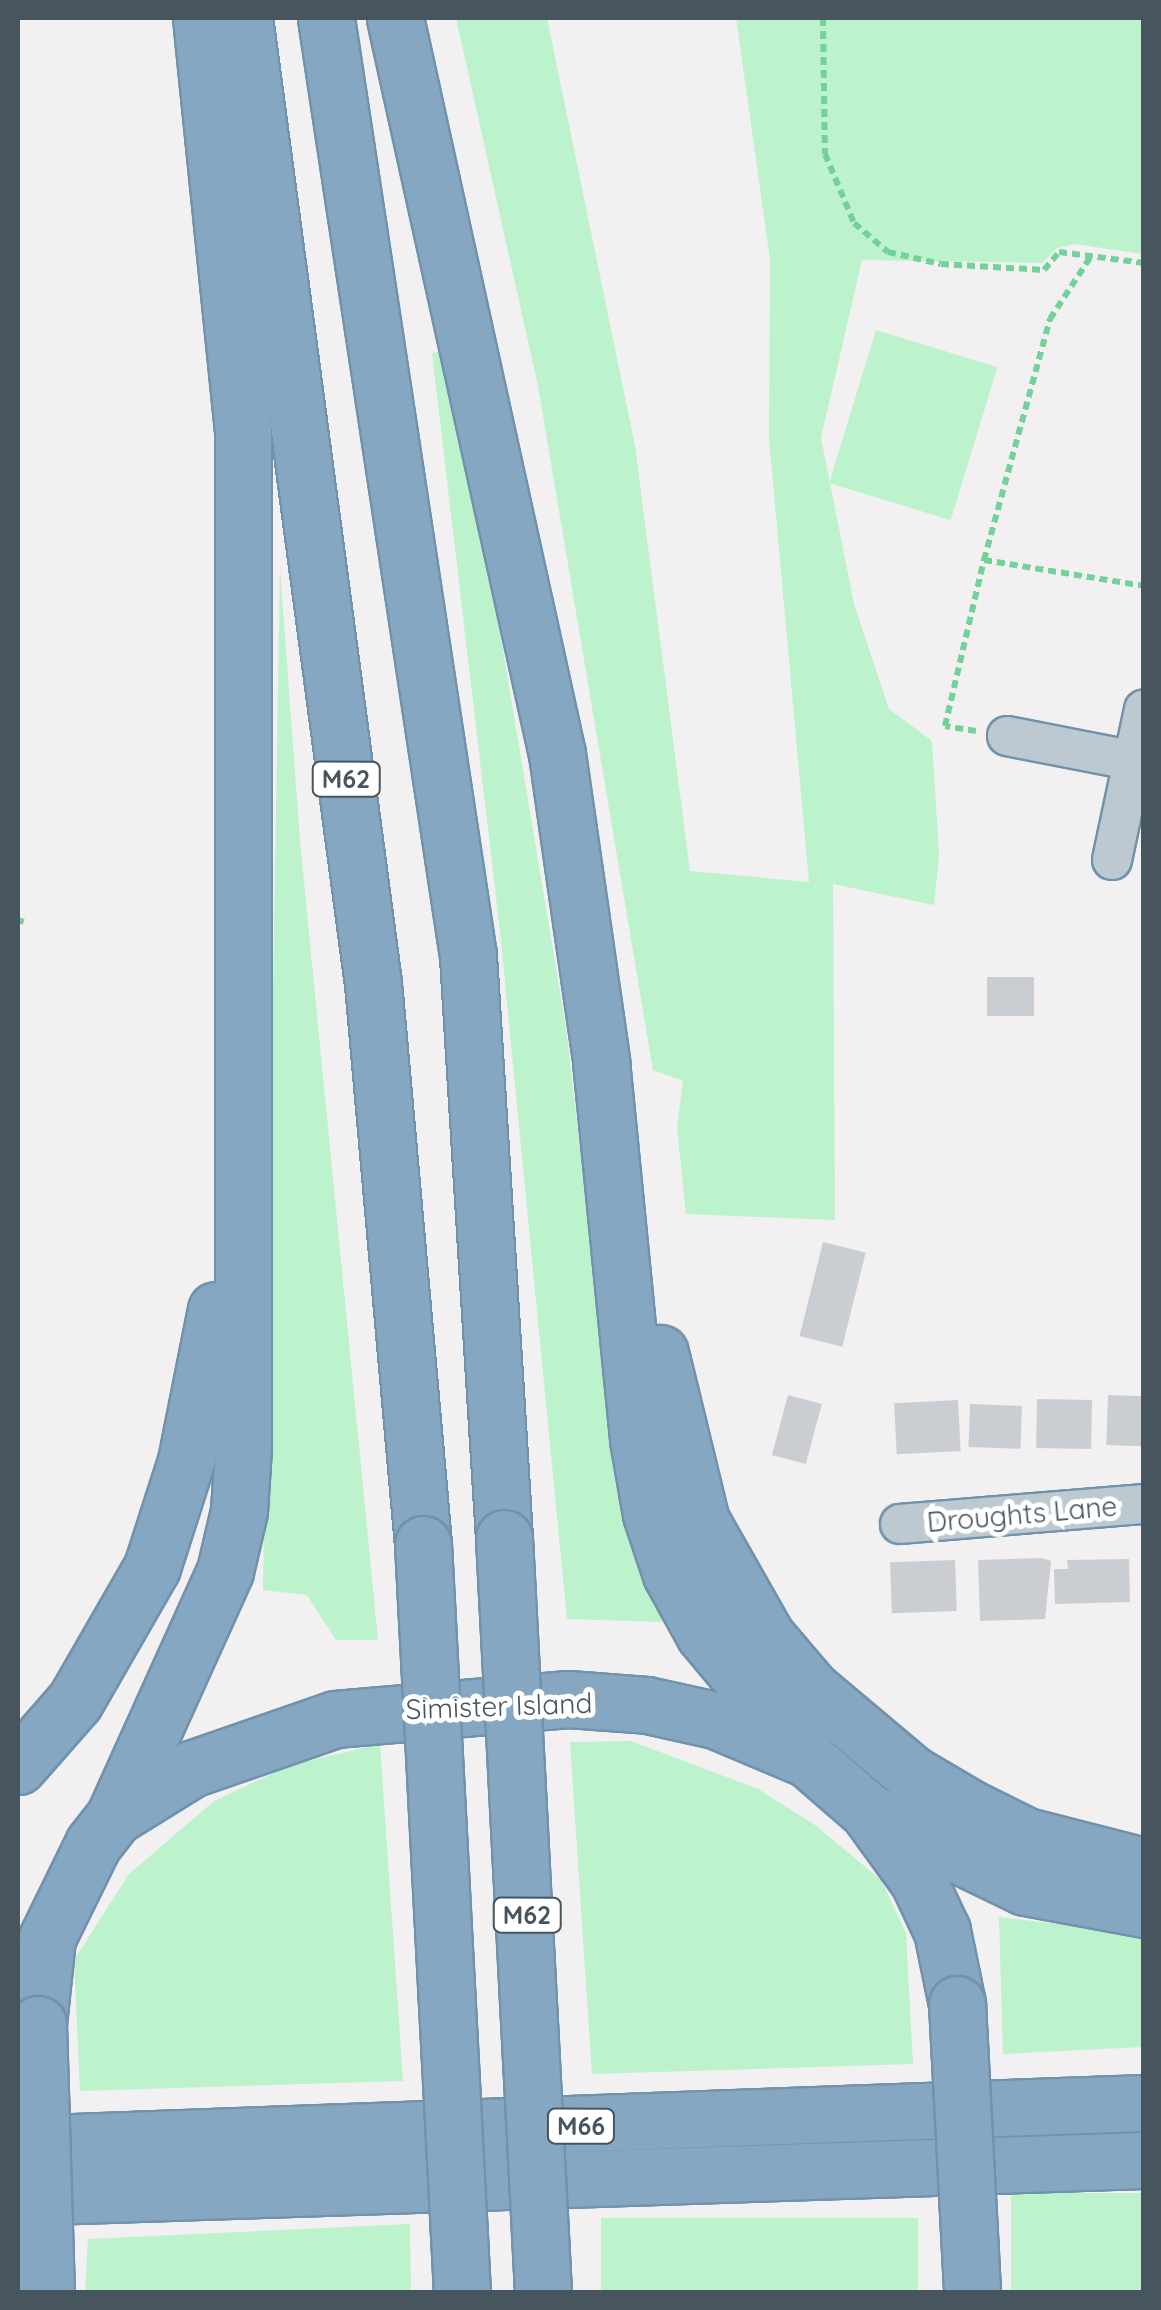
<!DOCTYPE html>
<html>
<head>
<meta charset="utf-8">
<style>
	body { margin:0 }
	#map { position:relative; width:1161px; height:2310px; overflow:hidden; background:#f2f0f0; font-family:Quicksand,sans-serif }
	div>[style] { position:absolute }
	.green>* { inset:0; background:#bcf2cc; transform-origin:0 0 }
	.building>* { inset:0; background:#caced3; transform-origin:0 0 }
	.path>* { height:6px; margin-top:-3px; transform-origin:0; background:repeating-linear-gradient(90deg,#72d29a 0 8px,transparent 0 13px) }
	.roads { filter:drop-shadow(2px 0 #7092ad) drop-shadow(-2px 0 #7092ad) drop-shadow(0 2px #7092ad) drop-shadow(0 -2px #7092ad) }
	.minor>* { height:38px; margin:-19px; padding:0 19px; transform-origin:19px; border-radius:19px; background:#bdc9d0 }
	.highway>* { height:55px; margin:-27.5px; padding:0 27.5px; transform-origin:27.5px; border-radius:27.5px; background:#85a7c1 }
	.bridges { filter:drop-shadow(2px 0 #7092ad) drop-shadow(-2px 0 #7092ad) drop-shadow(0 2px #7092ad) drop-shadow(0 -2px #7092ad) }
	.highway-bridge>* { height:55px; margin:-27.5px; padding:0 27.5px; transform-origin:27.5px; border-radius:27.5px; background:#85a7c1 }
	span { translate:-50% -50%; white-space:nowrap; text-align:center; line-height:1.15; -webkit-text-stroke:10px #fff; paint-order:stroke }
	.shield-label span { padding:2px 8px; background:#fff; border:2px solid; border-radius:8px; -webkit-text-stroke-width:0 }
	.shield-label { font-size:25px; color:#47555f; font-weight:700 }
	.street-label { font-size:28px; color:#47555f }
	.frame { position:absolute; inset:0; border:20px solid #47555f; pointer-events:none }
</style>
</head>
<body>
<div id="map">
	<div class="green">
		<i style="clip-path:polygon(456px 18px,547px 18px,635px 446px,690px 871px,809px 882px,769px 438px,770px 259px,736px 18px,1143px 18px,1143px 254px,1075px 244px,1057px 248px,1042px 263px,862px 260px,821px 438px,854px 604px,889px 709px,932px 741px,939px 855px,934px 905px,833px 884px,835px 1220px,686px 1214px,677px 1127px,683px 1081px,653px 1070px,538px 386px)"></i>
		<i style="left:876px;top:330px;width:127px;height:160px;rotate:17deg"></i>
		<i style="clip-path:polygon(453px 350px,566px 1028px,621px 1497px,635px 1555px,663px 1622px,567px 1619px,500px 931px,432px 353px)"></i>
		<i style="clip-path:polygon(280px 568px,300px 841px,378px 1640px,336px 1640px,307px 1595px,263px 1590px)"></i>
		<i style="clip-path:polygon(631px 1741px,758px 1789px,815px 1825px,881px 1880px,906px 1933px,913px 2064px,592px 2074px,570px 1742px)"></i>
		<i style="clip-path:polygon(380px 1744px,403px 2081px,80px 2091px,74px 1960px,129px 1874px,214px 1801px,291px 1765px)"></i>
		<i style="clip-path:polygon(999px 1917px,1143px 1934px,1143px 2047px,1003px 2054px)"></i>
		<i style="left:1143px;top:2193px;width:99px;height:132px;rotate:90deg"></i>
		<i style="left:601px;top:2218px;width:317px;height:74px"></i>
		<i style="clip-path:polygon(410px 2224px,411px 2292px,85px 2292px,88px 2239px)"></i>
	</div>
	<div class="building">
		<i style="left:1034px;top:977px;width:39px;height:47px;rotate:90deg"></i>
		<i style="left:823px;top:1242px;width:44px;height:97px;rotate:14deg"></i>
		<i style="left:788px;top:1395px;width:35px;height:62px;rotate:15deg"></i>
		<i style="left:1108px;top:1395px;width:36px;height:50px;rotate:2deg"></i>
		<i style="left:1037px;top:1399px;width:55px;height:49px;rotate:1deg"></i>
		<i style="left:958px;top:1400px;width:51px;height:64px;rotate:87deg"></i>
		<i style="left:970px;top:1404px;width:52px;height:43px;rotate:2deg"></i>
		<i style="clip-path:polygon(1042px 1558px,1051px 1561px,1045px 1619px,980px 1621px,978px 1560px)"></i>
		<i style="clip-path:polygon(1129px 1559px,1130px 1602px,1055px 1604px,1054px 1569px,1068px 1569px,1067px 1560px)"></i>
		<i style="left:955px;top:1560px;width:51px;height:65px;rotate:88deg"></i>
	</div>
	<div class="path">
		<i style="left:823px;top:18px;width:136px;rotate:89.2deg"></i>
		<i style="left:825px;top:154px;width:75px;rotate:67.2deg"></i>
		<i style="left:854px;top:223px;width:45px;rotate:40.5deg"></i>
		<i style="left:888px;top:252px;width:54px;rotate:12.8deg"></i>
		<i style="left:941px;top:264px;width:103px;rotate:3.3deg"></i>
		<i style="left:1044px;top:270px;width:23px;rotate:-50deg"></i>
		<i style="left:1059px;top:252px;width:86px;rotate:7.4deg"></i>
		<i style="left:984px;top:560px;width:162px;rotate:9.2deg"></i>
		<i style="left:976px;top:731px;width:31px;rotate:-171deg"></i>
		<i style="left:945px;top:726px;width:171px;rotate:-76.8deg"></i>
		<i style="left:984px;top:560px;width:250px;rotate:-74.7deg"></i>
		<i style="left:1050px;top:319px;width:75px;rotate:-56.9deg"></i>
		<i style="left:18px;top:920px;width:6px;rotate:18deg"></i>
	</div>
	<div class="roads">
		<div class="minor">
			<i style="left:1007px;top:736px;width:126px;rotate:11deg"></i>
			<i style="left:1112px;top:860px;width:154px;rotate:-78deg"></i>
			<i style="left:900px;top:1524px;width:245px;rotate:-4.7deg"></i>
		</div>
		<div class="highway">
			<i style="left:244px;top:18px;width:974px;rotate:82.39deg"></i>
			<i style="left:373px;top:983px;width:563px;rotate:84.91deg"></i>
			<i style="left:326px;top:18px;width:949px;rotate:81.39deg"></i>
			<i style="left:468px;top:956px;width:583px;rotate:86.46deg"></i>
			<i style="left:395px;top:18px;width:754px;rotate:77.59deg"></i>
			<i style="left:557px;top:754px;width:310px;rotate:81.8deg"></i>
			<i style="left:601px;top:1061px;width:380px;rotate:84.4deg"></i>
			<i style="left:638px;top:1439px;width:76px;rotate:80.2deg"></i>
			<i style="left:651px;top:1514px;width:63px;rotate:71.6deg"></i>
			<i style="left:671px;top:1574px;width:68px;rotate:61.2deg"></i>
			<i style="left:704px;top:1634px;width:163px;rotate:50.2deg"></i>
			<i style="left:660px;top:1353px;width:173px;rotate:76.3deg"></i>
			<i style="left:701px;top:1521px;width:132px;rotate:60.5deg"></i>
			<i style="left:766px;top:1636px;width:70px;rotate:49.7deg"></i>
			<i style="left:811px;top:1689px;width:132px;rotate:40.1deg"></i>
			<i style="left:912px;top:1774px;width:67px;rotate:30.4deg"></i>
			<i style="left:970px;top:1808px;width:63px;rotate:26.6deg"></i>
			<i style="left:1026px;top:1836px;width:122px;rotate:14.3deg"></i>
			<i style="left:18px;top:1766px;width:86px;rotate:-48.8deg"></i>
			<i style="left:75px;top:1701px;width:155px;rotate:-60.1deg"></i>
			<i style="left:152px;top:1567px;width:111px;rotate:-72.2deg"></i>
			<i style="left:186px;top:1461px;width:154px;rotate:-78.8deg"></i>
			<i style="left:114px;top:1817px;width:270px;rotate:-65.7deg"></i>
			<i style="left:225px;top:1571px;width:62px;rotate:-76.9deg"></i>
			<i style="left:239px;top:1511px;width:63px;rotate:-86.4deg"></i>
			<i style="left:243px;top:1448px;width:1017px;rotate:-90deg"></i>
			<i style="left:243px;top:431px;width:415px;rotate:-95.8deg"></i>
			<i style="left:880px;top:1817px;width:161px;rotate:25.8deg"></i>
			<i style="left:1025px;top:1887px;width:121px;rotate:10.5deg"></i>
			<i style="left:38px;top:2024px;width:86px;rotate:-84deg"></i>
			<i style="left:47px;top:1938px;width:105px;rotate:-63.9deg"></i>
			<i style="left:93px;top:1844px;width:34px;rotate:-52deg"></i>
			<i style="left:114px;top:1817px;width:91px;rotate:-31.9deg"></i>
			<i style="left:191px;top:1769px;width:152px;rotate:-19.1deg"></i>
			<i style="left:335px;top:1719px;width:234px;rotate:-4.9deg"></i>
			<i style="left:568px;top:1699px;width:79px;rotate:4.3deg"></i>
			<i style="left:647px;top:1705px;width:70px;rotate:12.4deg"></i>
			<i style="left:715px;top:1720px;width:101px;rotate:22.8deg"></i>
			<i style="left:808px;top:1759px;width:79px;rotate:40.9deg"></i>
			<i style="left:868px;top:1811px;width:85px;rotate:54.1deg"></i>
			<i style="left:918px;top:1880px;width:56px;rotate:64.8deg"></i>
			<i style="left:942px;top:1931px;width:75px;rotate:78.4deg"></i>
			<i style="left:18px;top:2144px;width:1127px;rotate:-2.09deg"></i>
			<i style="left:18px;top:2197px;width:1127px;rotate:-1.88deg"></i>
		</div>
	</div>
	<div class="bridges">
		<div class="highway-bridge">
			<i style="left:504px;top:1538px;width:755px;rotate:87.04deg"></i>
			<i style="left:423px;top:1544px;width:749px;rotate:87.02deg"></i>
			<i style="left:957px;top:2004px;width:283px;rotate:87deg"></i>
			<i style="left:38px;top:2024px;width:268px;rotate:88.3deg"></i>
		</div>
	</div>
	<div class="shield-label">
		<span style="left:346px;top:779px">M62</span>
		<span style="left:527px;top:1915px">M62</span>
		<span style="left:581px;top:2126px">M66</span>
	</div>
	<div class="street-label">
		<span style="left:1022px;top:1514px;rotate:-5deg">Droughts Lane</span>
		<span style="left:499px;top:1706px;rotate:-2deg">Simister Island</span>
	</div>
	<div class="frame"></div>
</div>
</body>
</html>
